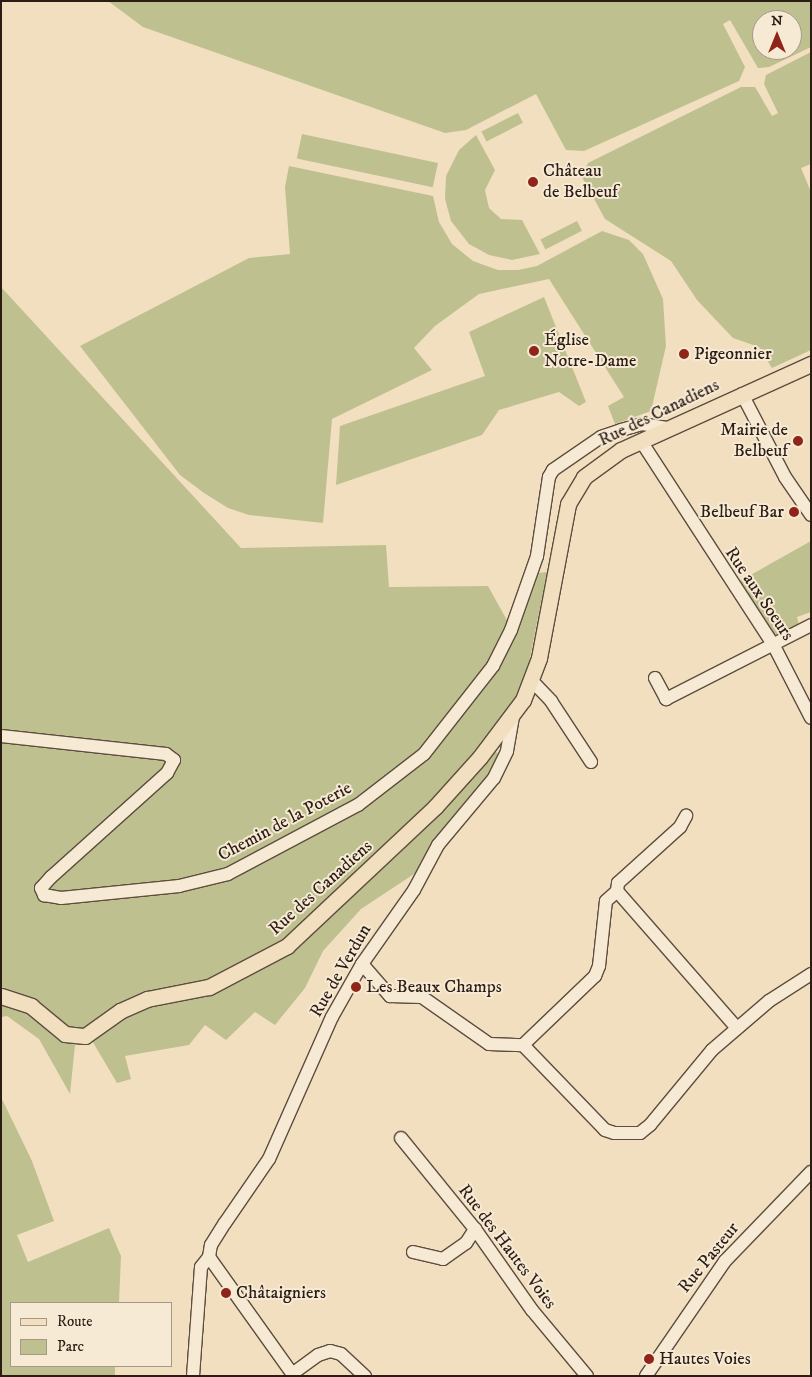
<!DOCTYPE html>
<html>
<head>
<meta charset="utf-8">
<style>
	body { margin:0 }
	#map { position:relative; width:812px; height:1377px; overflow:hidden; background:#f2dfbf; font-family:"IM FELL DW Pica",serif }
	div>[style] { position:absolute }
	.green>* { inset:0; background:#bfc08f; transform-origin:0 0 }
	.roads { filter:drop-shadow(1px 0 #5d4d3f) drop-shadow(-1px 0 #5d4d3f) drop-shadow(0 1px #5d4d3f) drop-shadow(0 -1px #5d4d3f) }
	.minor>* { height:12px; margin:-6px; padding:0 6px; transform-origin:6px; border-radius:6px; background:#f7ead5 }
	.major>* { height:15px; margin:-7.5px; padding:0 7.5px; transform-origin:7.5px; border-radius:7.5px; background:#f2dfbf }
	.dots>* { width:14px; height:14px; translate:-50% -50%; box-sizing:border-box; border:2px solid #f7ead5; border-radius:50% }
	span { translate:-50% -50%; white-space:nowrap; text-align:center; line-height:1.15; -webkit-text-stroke:4px #f7ead5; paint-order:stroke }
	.poi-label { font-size:18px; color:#2b1c14 }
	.left { translate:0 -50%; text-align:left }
	.right { translate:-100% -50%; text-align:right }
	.street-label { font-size:18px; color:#2b1c14 }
	.frame { position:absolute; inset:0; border:2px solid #2b1c14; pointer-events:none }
	.legend { position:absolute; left:10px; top:1302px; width:162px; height:65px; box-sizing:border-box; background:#f7ead5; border:1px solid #a59888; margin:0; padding:6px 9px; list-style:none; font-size:15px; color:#2b1c14 }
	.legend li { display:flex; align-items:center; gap:10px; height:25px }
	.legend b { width:25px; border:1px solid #a59888 }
	.north { position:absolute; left:752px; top:10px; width:50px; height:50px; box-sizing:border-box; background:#f7ead5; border:1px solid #a59888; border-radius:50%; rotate:0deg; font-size:14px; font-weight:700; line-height:20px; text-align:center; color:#2b1c14 }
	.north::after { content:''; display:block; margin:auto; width:18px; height:22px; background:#8f2418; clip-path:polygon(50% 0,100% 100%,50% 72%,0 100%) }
</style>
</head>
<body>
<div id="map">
	<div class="green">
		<i style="clip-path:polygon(evenodd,108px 1px,811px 1px,811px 47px,769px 67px,758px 68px,730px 20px,723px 24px,745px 67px,739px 81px,584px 151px,566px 150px,536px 94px,466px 130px,445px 133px,143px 27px,108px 1px,762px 20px,792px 20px,792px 50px,762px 50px,762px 20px)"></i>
		<i style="clip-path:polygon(811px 52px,811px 164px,801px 168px,811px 192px,811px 350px,772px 368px,759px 347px,733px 338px,697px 300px,671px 261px,605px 219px,582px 177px,588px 163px,741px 87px,755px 87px,772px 116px,778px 113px,764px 84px,766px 75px)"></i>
		<i style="left:518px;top:113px;width:11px;height:41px;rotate:63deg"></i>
		<i style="left:302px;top:134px;width:139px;height:25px;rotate:12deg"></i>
		<i style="clip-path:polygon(476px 135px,495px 170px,485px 190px,489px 208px,501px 219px,522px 220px,540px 254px,512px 260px,489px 255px,469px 244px,451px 221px,445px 199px,446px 176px,459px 150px)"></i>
		<i style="clip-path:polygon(289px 166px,433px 196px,439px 222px,452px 244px,473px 261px,498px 270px,518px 270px,537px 266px,602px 231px,629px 240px,643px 254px,663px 299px,666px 346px,651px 411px,615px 424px,608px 406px,624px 397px,549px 279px,479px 294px,435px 326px,414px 348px,432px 370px,332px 419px,323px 523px,249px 515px,228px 508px,204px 493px,180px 475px,80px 346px,249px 258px,290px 254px,285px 187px)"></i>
		<i style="left:577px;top:221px;width:11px;height:41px;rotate:63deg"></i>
		<i style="clip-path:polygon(1px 287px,241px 548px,386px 545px,389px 587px,488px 586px,514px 633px,537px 573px,547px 572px,526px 678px,513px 703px,485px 740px,499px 755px,491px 774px,417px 872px,361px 909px,323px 951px,305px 988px,275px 1025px,255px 1012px,226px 1040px,205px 1025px,189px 1045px,125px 1056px,131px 1079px,117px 1083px,91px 1039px,75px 1045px,70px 1094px,39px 1039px,7px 1016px,1px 1017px)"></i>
		<i style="clip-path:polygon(544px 297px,586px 402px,579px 406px,559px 392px,499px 410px,482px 435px,336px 485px,340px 426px,485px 376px,469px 332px)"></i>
		<i style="clip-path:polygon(811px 541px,811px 612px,797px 617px,799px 625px,775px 639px,738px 582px)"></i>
		<i style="clip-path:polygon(1px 1097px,32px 1161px,54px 1221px,17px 1235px,28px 1262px,109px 1228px,121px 1256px,119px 1303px,11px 1303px,11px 1366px,115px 1366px,115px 1376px,1px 1376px)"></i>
	</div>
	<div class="roads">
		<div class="minor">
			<i style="left:742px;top:394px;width:93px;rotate:62.6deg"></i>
			<i style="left:785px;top:477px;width:46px;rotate:55.6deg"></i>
			<i style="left:641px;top:441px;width:242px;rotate:57deg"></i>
			<i style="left:773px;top:644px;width:83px;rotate:62.8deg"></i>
			<i style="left:655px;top:678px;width:24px;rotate:62deg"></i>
			<i style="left:666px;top:699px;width:163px;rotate:-27deg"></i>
			<i style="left:532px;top:681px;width:28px;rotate:46deg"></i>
			<i style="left:551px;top:701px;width:73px;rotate:56.7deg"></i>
			<i style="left:1px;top:736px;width:166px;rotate:6.2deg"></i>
			<i style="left:166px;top:754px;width:10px;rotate:37deg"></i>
			<i style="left:174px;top:760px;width:15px;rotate:118deg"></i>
			<i style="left:167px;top:773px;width:156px;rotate:138.1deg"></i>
			<i style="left:51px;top:877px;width:15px;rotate:132deg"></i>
			<i style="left:41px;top:888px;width:8px;rotate:67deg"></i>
			<i style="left:44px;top:895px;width:17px;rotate:10deg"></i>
			<i style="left:61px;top:898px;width:119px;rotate:-5.8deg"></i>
			<i style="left:179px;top:886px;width:50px;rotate:-13.8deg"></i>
			<i style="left:228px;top:874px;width:147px;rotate:-28deg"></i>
			<i style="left:358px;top:805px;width:83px;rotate:-37.7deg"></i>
			<i style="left:424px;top:754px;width:112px;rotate:-51.9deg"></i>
			<i style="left:493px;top:666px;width:40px;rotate:-63.4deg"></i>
			<i style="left:511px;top:630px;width:78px;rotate:-70.6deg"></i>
			<i style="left:537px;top:556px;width:80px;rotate:-81.4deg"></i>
			<i style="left:549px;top:477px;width:8px;rotate:-60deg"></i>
			<i style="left:553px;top:470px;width:58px;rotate:-34.5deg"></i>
			<i style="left:601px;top:437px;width:21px;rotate:-19deg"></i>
			<i style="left:621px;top:430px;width:22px;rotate:-16deg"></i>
			<i style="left:642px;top:424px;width:25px;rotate:9deg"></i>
			<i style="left:617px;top:891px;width:182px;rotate:48.8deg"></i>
			<i style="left:362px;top:964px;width:43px;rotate:48.8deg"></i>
			<i style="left:390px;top:996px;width:32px;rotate:2deg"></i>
			<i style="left:422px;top:997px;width:82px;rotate:35deg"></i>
			<i style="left:489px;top:1044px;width:34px;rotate:2deg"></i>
			<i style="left:523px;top:1045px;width:100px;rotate:-43.8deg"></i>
			<i style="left:595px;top:976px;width:11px;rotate:-68deg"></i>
			<i style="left:599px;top:966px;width:65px;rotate:-83.9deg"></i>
			<i style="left:606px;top:901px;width:15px;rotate:-42deg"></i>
			<i style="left:617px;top:891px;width:8px;rotate:-83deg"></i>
			<i style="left:618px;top:883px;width:84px;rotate:-42.1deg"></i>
			<i style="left:680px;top:827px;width:13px;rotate:-61deg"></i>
			<i style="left:523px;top:1045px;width:118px;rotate:46deg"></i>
			<i style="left:605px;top:1130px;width:9px;rotate:18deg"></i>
			<i style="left:614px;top:1133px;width:26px"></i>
			<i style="left:640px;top:1133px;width:13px;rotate:-39deg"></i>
			<i style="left:650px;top:1125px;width:97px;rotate:-50.4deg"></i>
			<i style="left:712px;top:1050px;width:75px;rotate:-40.7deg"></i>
			<i style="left:769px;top:1001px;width:50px;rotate:-32.7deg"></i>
			<i style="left:401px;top:1138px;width:117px;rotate:50.9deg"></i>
			<i style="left:475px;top:1229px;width:99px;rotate:54.9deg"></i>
			<i style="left:532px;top:1310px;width:86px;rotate:50.2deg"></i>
			<i style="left:413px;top:1252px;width:31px;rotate:13deg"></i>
			<i style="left:443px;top:1259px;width:28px;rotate:-35deg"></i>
			<i style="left:466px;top:1243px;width:17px;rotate:-57deg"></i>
			<i style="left:209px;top:1257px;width:146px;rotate:54.5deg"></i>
			<i style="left:292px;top:1374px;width:32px;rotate:-36deg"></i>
			<i style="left:318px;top:1355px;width:13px;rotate:-18deg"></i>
			<i style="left:330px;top:1351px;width:11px;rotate:15deg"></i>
			<i style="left:341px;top:1354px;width:33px;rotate:43deg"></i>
			<i style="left:193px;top:1376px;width:109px;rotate:-85.8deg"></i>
			<i style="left:201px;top:1267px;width:13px;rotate:-51deg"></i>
			<i style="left:209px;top:1257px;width:12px;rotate:-81deg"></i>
			<i style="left:211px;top:1245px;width:26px;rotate:-58deg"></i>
			<i style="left:225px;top:1223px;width:78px;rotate:-55.5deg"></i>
			<i style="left:269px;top:1159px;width:155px;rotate:-66.1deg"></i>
			<i style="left:332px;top:1017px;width:61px;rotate:-60.5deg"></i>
			<i style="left:362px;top:964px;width:90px;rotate:-54.9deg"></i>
			<i style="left:414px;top:890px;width:51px;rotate:-61.9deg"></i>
			<i style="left:438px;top:845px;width:87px;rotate:-50.1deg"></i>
			<i style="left:494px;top:778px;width:30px;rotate:-64deg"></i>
			<i style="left:507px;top:751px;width:41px;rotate:-80.1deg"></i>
			<i style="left:646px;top:1376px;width:140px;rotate:-55.5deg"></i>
			<i style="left:725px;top:1261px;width:124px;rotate:-46deg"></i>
		</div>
		<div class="major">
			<i style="left:1px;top:996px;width:32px;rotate:18deg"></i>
			<i style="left:31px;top:1006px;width:44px;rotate:39.5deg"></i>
			<i style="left:65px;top:1034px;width:20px;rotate:6deg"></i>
			<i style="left:85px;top:1036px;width:43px;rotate:-35.5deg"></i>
			<i style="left:120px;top:1011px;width:30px;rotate:-24deg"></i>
			<i style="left:147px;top:999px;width:63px;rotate:-11deg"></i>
			<i style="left:209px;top:987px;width:88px;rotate:-27.7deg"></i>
			<i style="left:287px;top:946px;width:203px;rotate:-43.2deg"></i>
			<i style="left:435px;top:807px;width:67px;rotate:-48deg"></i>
			<i style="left:480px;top:757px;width:71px;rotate:-53deg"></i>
			<i style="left:523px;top:700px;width:45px;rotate:-69.1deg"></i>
			<i style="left:539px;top:658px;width:157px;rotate:-79.3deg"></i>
			<i style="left:568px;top:504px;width:31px;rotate:-59deg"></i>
			<i style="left:584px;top:477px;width:46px;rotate:-36.1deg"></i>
			<i style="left:621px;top:450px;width:209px;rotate:-24.4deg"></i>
		</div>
	</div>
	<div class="dots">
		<i style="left:533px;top:182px;background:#8f2418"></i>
		<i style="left:534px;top:351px;background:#8f2418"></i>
		<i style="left:684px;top:354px;background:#8f2418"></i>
		<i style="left:798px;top:441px;background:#8f2418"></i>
		<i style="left:794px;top:512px;background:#8f2418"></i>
		<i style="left:356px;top:987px;background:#8f2418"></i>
		<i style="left:226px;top:1293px;background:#8f2418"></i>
		<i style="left:649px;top:1359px;background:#8f2418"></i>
	</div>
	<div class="poi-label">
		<span class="left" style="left:543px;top:182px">Château<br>de Belbeuf</span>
		<span class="left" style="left:544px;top:351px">Église<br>Notre-Dame</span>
		<span class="left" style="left:694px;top:354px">Pigeonnier</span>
		<span class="right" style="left:788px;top:441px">Mairie de<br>Belbeuf</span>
		<span class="right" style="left:784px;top:512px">Belbeuf Bar</span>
		<span class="left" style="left:366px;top:987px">Les Beaux Champs</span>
		<span class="left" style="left:236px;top:1293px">Châtaigniers</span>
		<span class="left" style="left:659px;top:1359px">Hautes Voies</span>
	</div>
	<div class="street-label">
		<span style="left:659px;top:413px;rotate:-26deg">Rue des Canadiens</span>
		<span style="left:759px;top:594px;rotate:56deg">Rue aux Soeurs</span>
		<span style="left:285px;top:822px;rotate:-28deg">Chemin de la Poterie</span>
		<span style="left:321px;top:888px;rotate:-42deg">Rue des Canadiens</span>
		<span style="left:341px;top:971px;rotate:-60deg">Rue de Verdun</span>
		<span style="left:507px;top:1247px;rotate:53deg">Rue des Hautes Voies</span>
		<span style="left:709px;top:1258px;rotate:-51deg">Rue Pasteur</span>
	</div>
	<div class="frame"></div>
	<ul class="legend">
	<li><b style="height:6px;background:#f2dfbf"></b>Route</li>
	<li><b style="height:14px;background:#bfc08f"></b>Parc</li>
	</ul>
	<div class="north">N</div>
</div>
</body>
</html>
